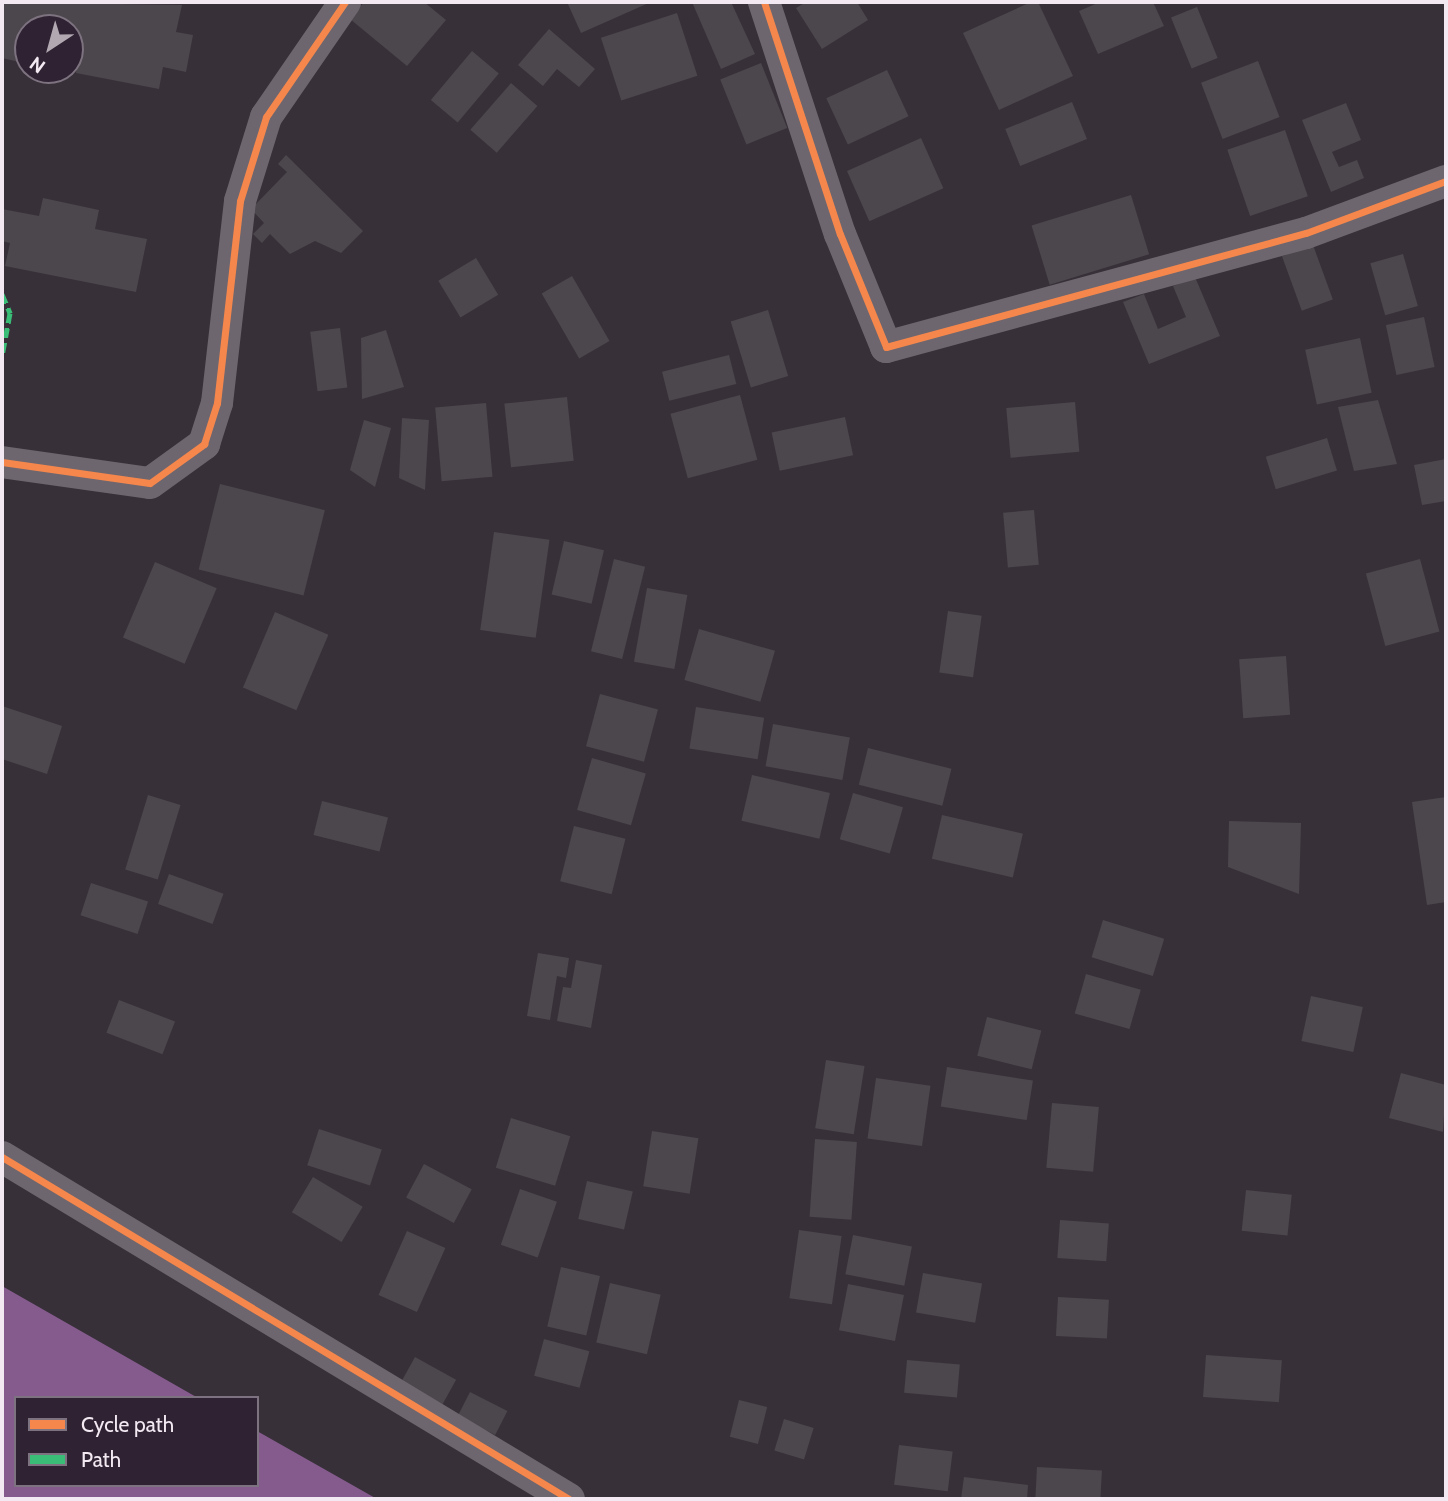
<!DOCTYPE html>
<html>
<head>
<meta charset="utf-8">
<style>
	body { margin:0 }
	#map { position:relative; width:1448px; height:1501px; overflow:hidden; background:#373038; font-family:Cabin,sans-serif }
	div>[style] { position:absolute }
	.water>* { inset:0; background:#855b8e }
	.building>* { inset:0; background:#4c464d; transform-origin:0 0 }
	.minor>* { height:32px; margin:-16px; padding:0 16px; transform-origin:16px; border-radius:16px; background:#6d666e }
	.quiet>* { height:5px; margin-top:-2.5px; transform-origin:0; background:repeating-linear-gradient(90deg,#3abd76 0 10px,transparent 0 15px) }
	.cycleway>* { height:7px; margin:-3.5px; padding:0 3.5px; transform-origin:3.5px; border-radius:3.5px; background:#f5874c }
	span { translate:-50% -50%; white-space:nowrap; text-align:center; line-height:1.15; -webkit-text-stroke:5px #2f2232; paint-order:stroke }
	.frame { position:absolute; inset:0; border:4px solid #f2e9f3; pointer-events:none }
	.legend { position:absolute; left:14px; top:1396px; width:245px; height:91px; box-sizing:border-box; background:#2f2232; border:2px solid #7d727f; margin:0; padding:9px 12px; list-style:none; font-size:21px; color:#f2e9f3 }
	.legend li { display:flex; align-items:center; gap:14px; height:35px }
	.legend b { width:35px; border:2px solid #7d727f }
	.north { position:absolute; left:14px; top:14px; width:70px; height:70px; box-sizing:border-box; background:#2f2232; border:2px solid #7d727f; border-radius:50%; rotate:216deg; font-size:19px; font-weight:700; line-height:28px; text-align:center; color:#f2e9f3 }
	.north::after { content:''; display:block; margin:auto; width:24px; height:32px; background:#b1a8b2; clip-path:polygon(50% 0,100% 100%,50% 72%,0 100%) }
</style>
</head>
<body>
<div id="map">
	<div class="water">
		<i style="clip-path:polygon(2px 1286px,198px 1398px,16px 1398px,16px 1485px,257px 1485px,257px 1431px,377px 1499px,2px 1499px)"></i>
	</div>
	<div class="building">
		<i style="clip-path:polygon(2px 2px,182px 5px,176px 32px,193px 35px,186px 72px,163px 67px,159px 89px,76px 73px,77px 65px,70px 64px,70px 28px,28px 28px,28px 64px,2px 58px)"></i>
		<i style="clip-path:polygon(364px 2px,424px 2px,446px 20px,407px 66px,350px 19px)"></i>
		<i style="clip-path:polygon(567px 2px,651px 2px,581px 33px)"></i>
		<i style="clip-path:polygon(692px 2px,731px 2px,755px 54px,721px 69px)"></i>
		<i style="clip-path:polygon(806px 2px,857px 2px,868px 20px,822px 49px,796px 8px)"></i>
		<i style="clip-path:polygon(1031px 2px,1038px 2px,1073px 76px,999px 110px,963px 33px)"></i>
		<i style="clip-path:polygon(1100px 2px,1153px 2px,1164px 26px,1098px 54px,1079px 11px)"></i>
		<i style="left:1197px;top:7px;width:55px;height:28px;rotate:68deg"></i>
		<i style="left:677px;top:13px;width:66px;height:80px;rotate:72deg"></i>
		<i style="clip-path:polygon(549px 29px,595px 69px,579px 87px,557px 69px,543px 86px,518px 65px)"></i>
		<i style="left:472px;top:51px;width:35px;height:64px;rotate:40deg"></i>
		<i style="left:1258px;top:61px;width:60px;height:61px;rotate:69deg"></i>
		<i style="left:761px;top:63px;width:70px;height:44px;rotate:68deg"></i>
		<i style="left:887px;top:70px;width:51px;height:67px;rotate:65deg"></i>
		<i style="left:511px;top:83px;width:35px;height:62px;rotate:41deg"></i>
		<i style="left:1072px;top:102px;width:40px;height:72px;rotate:68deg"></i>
		<i style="clip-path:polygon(1346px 103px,1361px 140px,1332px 152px,1339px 167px,1357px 160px,1364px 178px,1331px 192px,1302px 120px)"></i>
		<i style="left:1285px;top:130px;width:70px;height:61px;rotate:71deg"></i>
		<i style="left:921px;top:138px;width:55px;height:81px;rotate:66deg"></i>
		<i style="clip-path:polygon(286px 155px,363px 231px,341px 253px,315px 241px,290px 254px,270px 234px,262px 243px,253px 234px,264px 223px,251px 209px,287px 172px,278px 164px)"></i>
		<i style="left:1131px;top:195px;width:62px;height:104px;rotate:73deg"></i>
		<i style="clip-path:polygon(43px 198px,99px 210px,95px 229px,147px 239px,136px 292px,5px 266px,10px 243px,2px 241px,2px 209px,39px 216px)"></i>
		<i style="left:1313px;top:245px;width:58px;height:33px;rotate:70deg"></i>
		<i style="left:1403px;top:254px;width:54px;height:34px;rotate:74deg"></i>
		<i style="left:476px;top:258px;width:43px;height:44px;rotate:59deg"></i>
		<i style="left:572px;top:276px;width:75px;height:35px;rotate:60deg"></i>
		<i style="clip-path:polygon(1195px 277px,1220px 336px,1149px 364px,1123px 302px,1144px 294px,1158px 329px,1186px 317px,1173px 286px)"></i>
		<i style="left:768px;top:310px;width:69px;height:39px;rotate:73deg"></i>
		<i style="left:1424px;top:317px;width:51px;height:39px;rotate:78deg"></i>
		<i style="left:340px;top:328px;width:60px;height:30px;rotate:83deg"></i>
		<i style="clip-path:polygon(386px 330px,404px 387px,362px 399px,361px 338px)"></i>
		<i style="left:1360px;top:338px;width:56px;height:56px;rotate:78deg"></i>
		<i style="left:729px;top:355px;width:30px;height:69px;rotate:76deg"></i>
		<i style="left:740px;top:395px;width:67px;height:72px;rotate:75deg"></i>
		<i style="left:567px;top:397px;width:64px;height:63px;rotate:84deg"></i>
		<i style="clip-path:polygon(1378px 400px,1397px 464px,1354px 471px,1338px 407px)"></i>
		<i style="left:1075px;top:402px;width:50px;height:69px;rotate:85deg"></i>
		<i style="left:486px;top:403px;width:74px;height:51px;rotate:85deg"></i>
		<i style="left:845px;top:417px;width:39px;height:75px;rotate:78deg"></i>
		<i style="clip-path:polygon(402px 418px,429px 420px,425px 490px,399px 478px)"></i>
		<i style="clip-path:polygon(364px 420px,391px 428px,375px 487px,350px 470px)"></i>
		<i style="left:1327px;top:438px;width:34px;height:64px;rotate:73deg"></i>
		<i style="clip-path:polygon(1446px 459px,1446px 501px,1422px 505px,1414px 465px)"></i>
		<i style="left:220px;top:484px;width:108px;height:88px;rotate:14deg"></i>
		<i style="left:1034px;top:510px;width:55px;height:31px;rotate:85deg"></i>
		<i style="left:494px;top:532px;width:56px;height:99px;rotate:8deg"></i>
		<i style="left:564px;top:541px;width:41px;height:55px;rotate:13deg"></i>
		<i style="left:614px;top:559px;width:32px;height:95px;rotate:14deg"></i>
		<i style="left:1420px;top:559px;width:75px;height:56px;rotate:75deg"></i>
		<i style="left:155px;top:562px;width:67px;height:82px;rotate:23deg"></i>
		<i style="left:647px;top:588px;width:41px;height:75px;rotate:10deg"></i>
		<i style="left:948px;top:611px;width:34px;height:62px;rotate:8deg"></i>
		<i style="left:275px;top:612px;width:58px;height:82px;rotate:23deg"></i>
		<i style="left:699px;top:629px;width:79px;height:53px;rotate:16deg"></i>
		<i style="left:1286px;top:656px;width:59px;height:47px;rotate:86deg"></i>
		<i style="left:600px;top:694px;width:60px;height:54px;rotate:15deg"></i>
		<i style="clip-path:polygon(2px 706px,62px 726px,47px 774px,2px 759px)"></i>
		<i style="left:696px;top:707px;width:69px;height:42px;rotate:9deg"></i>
		<i style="left:773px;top:724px;width:78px;height:43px;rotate:10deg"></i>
		<i style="left:868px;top:748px;width:86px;height:38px;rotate:14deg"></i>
		<i style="left:592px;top:758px;width:56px;height:54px;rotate:16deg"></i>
		<i style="left:752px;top:775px;width:80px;height:47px;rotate:13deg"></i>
		<i style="left:853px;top:793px;width:52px;height:48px;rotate:16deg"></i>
		<i style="left:148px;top:795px;width:34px;height:78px;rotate:17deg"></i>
		<i style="clip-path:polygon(1446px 797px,1446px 902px,1427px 905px,1412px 802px)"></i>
		<i style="left:322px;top:801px;width:68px;height:35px;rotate:14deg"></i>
		<i style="left:942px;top:815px;width:83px;height:45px;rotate:13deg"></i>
		<i style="clip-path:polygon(1229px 821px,1301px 823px,1299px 894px,1228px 867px)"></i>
		<i style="left:574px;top:826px;width:53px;height:57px;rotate:14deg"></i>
		<i style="left:169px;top:874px;width:58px;height:32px;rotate:20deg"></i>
		<i style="left:91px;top:883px;width:60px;height:34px;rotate:18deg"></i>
		<i style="left:1103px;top:920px;width:64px;height:39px;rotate:17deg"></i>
		<i style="clip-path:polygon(538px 953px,569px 958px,566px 978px,557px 976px,550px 1020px,527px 1016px)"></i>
		<i style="clip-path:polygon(576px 960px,602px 965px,591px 1028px,557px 1021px,563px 987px,571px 988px)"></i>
		<i style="left:1086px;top:974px;width:57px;height:41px;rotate:16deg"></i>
		<i style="left:1311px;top:996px;width:53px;height:46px;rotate:12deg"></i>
		<i style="left:119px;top:1000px;width:60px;height:35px;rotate:21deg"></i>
		<i style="left:987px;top:1017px;width:56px;height:40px;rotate:14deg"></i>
		<i style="left:826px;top:1060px;width:39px;height:69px;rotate:9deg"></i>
		<i style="left:947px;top:1067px;width:87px;height:40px;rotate:9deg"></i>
		<i style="clip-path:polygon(1401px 1073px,1446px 1085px,1443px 1132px,1389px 1118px)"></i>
		<i style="left:876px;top:1078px;width:55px;height:61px;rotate:8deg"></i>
		<i style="left:1052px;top:1103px;width:47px;height:65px;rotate:5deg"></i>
		<i style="left:511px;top:1118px;width:62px;height:52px;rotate:17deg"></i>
		<i style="left:319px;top:1129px;width:66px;height:38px;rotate:18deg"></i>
		<i style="left:652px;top:1131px;width:47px;height:56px;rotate:9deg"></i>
		<i style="left:815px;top:1139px;width:42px;height:78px;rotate:4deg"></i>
		<i style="left:424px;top:1164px;width:54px;height:38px;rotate:28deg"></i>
		<i style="left:313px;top:1177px;width:58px;height:41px;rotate:31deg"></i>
		<i style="left:587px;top:1181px;width:47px;height:39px;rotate:13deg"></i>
		<i style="left:520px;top:1189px;width:39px;height:59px;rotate:19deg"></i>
		<i style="left:1246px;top:1190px;width:46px;height:41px;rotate:6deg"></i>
		<i style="left:1060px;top:1220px;width:49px;height:38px;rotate:4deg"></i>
		<i style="left:799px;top:1230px;width:43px;height:69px;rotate:8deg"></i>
		<i style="left:407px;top:1231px;width:42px;height:70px;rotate:24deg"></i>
		<i style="left:853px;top:1235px;width:60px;height:40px;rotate:11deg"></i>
		<i style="left:561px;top:1267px;width:40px;height:61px;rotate:13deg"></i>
		<i style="left:923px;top:1273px;width:60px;height:40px;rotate:10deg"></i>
		<i style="left:610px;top:1283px;width:52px;height:61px;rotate:13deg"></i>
		<i style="left:848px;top:1284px;width:57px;height:47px;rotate:11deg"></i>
		<i style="left:1058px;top:1297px;width:51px;height:39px;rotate:3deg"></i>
		<i style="left:544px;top:1339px;width:47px;height:38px;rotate:15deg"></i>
		<i style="left:1206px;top:1355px;width:76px;height:42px;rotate:4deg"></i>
		<i style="left:415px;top:1357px;width:47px;height:28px;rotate:29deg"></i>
		<i style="left:907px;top:1360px;width:53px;height:33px;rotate:5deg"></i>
		<i style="left:470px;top:1392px;width:42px;height:27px;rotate:27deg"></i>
		<i style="left:739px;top:1400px;width:29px;height:38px;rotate:14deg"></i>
		<i style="left:784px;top:1419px;width:31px;height:33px;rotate:17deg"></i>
		<i style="left:899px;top:1445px;width:54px;height:40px;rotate:7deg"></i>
		<i style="left:1037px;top:1467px;width:65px;height:32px;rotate:3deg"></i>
		<i style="clip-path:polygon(964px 1477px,1028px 1485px,1027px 1499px,961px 1499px)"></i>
	</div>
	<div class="minor">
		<i style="left:764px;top:2px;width:244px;rotate:71.9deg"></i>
		<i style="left:840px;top:234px;width:122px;rotate:67.8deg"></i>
		<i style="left:886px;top:347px;width:435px;rotate:-15.2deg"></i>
		<i style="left:1306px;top:233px;width:149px;rotate:-20.4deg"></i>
		<i style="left:2px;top:462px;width:149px;rotate:8.1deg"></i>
		<i style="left:150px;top:483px;width:67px;rotate:-35.8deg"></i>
		<i style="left:204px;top:444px;width:43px;rotate:-72.4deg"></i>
		<i style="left:217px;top:403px;width:203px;rotate:-83.5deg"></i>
		<i style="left:240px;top:201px;width:88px;rotate:-72.8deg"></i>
		<i style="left:266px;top:117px;width:140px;rotate:-55.5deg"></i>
		<i style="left:2px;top:1157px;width:662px;rotate:31.1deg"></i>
	</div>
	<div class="quiet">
		<i style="left:2px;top:294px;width:21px;rotate:67deg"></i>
		<i style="left:10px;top:313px;width:44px;rotate:100.5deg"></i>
	</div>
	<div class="cycleway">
		<i style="left:764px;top:2px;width:244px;rotate:71.9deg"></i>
		<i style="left:840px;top:234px;width:122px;rotate:67.8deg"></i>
		<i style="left:886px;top:347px;width:435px;rotate:-15.2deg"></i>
		<i style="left:1306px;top:233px;width:149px;rotate:-20.4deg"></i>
		<i style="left:2px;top:462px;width:149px;rotate:8.1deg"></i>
		<i style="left:150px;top:483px;width:67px;rotate:-35.8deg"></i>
		<i style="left:204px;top:444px;width:43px;rotate:-72.4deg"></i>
		<i style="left:217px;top:403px;width:203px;rotate:-83.5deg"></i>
		<i style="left:240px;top:201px;width:88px;rotate:-72.8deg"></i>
		<i style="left:266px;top:117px;width:140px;rotate:-55.5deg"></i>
		<i style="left:2px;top:1157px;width:662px;rotate:31.1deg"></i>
	</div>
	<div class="frame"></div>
	<ul class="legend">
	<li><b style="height:9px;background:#f5874c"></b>Cycle path</li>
	<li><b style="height:9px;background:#3abd76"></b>Path</li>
	</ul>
	<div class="north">N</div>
</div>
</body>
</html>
